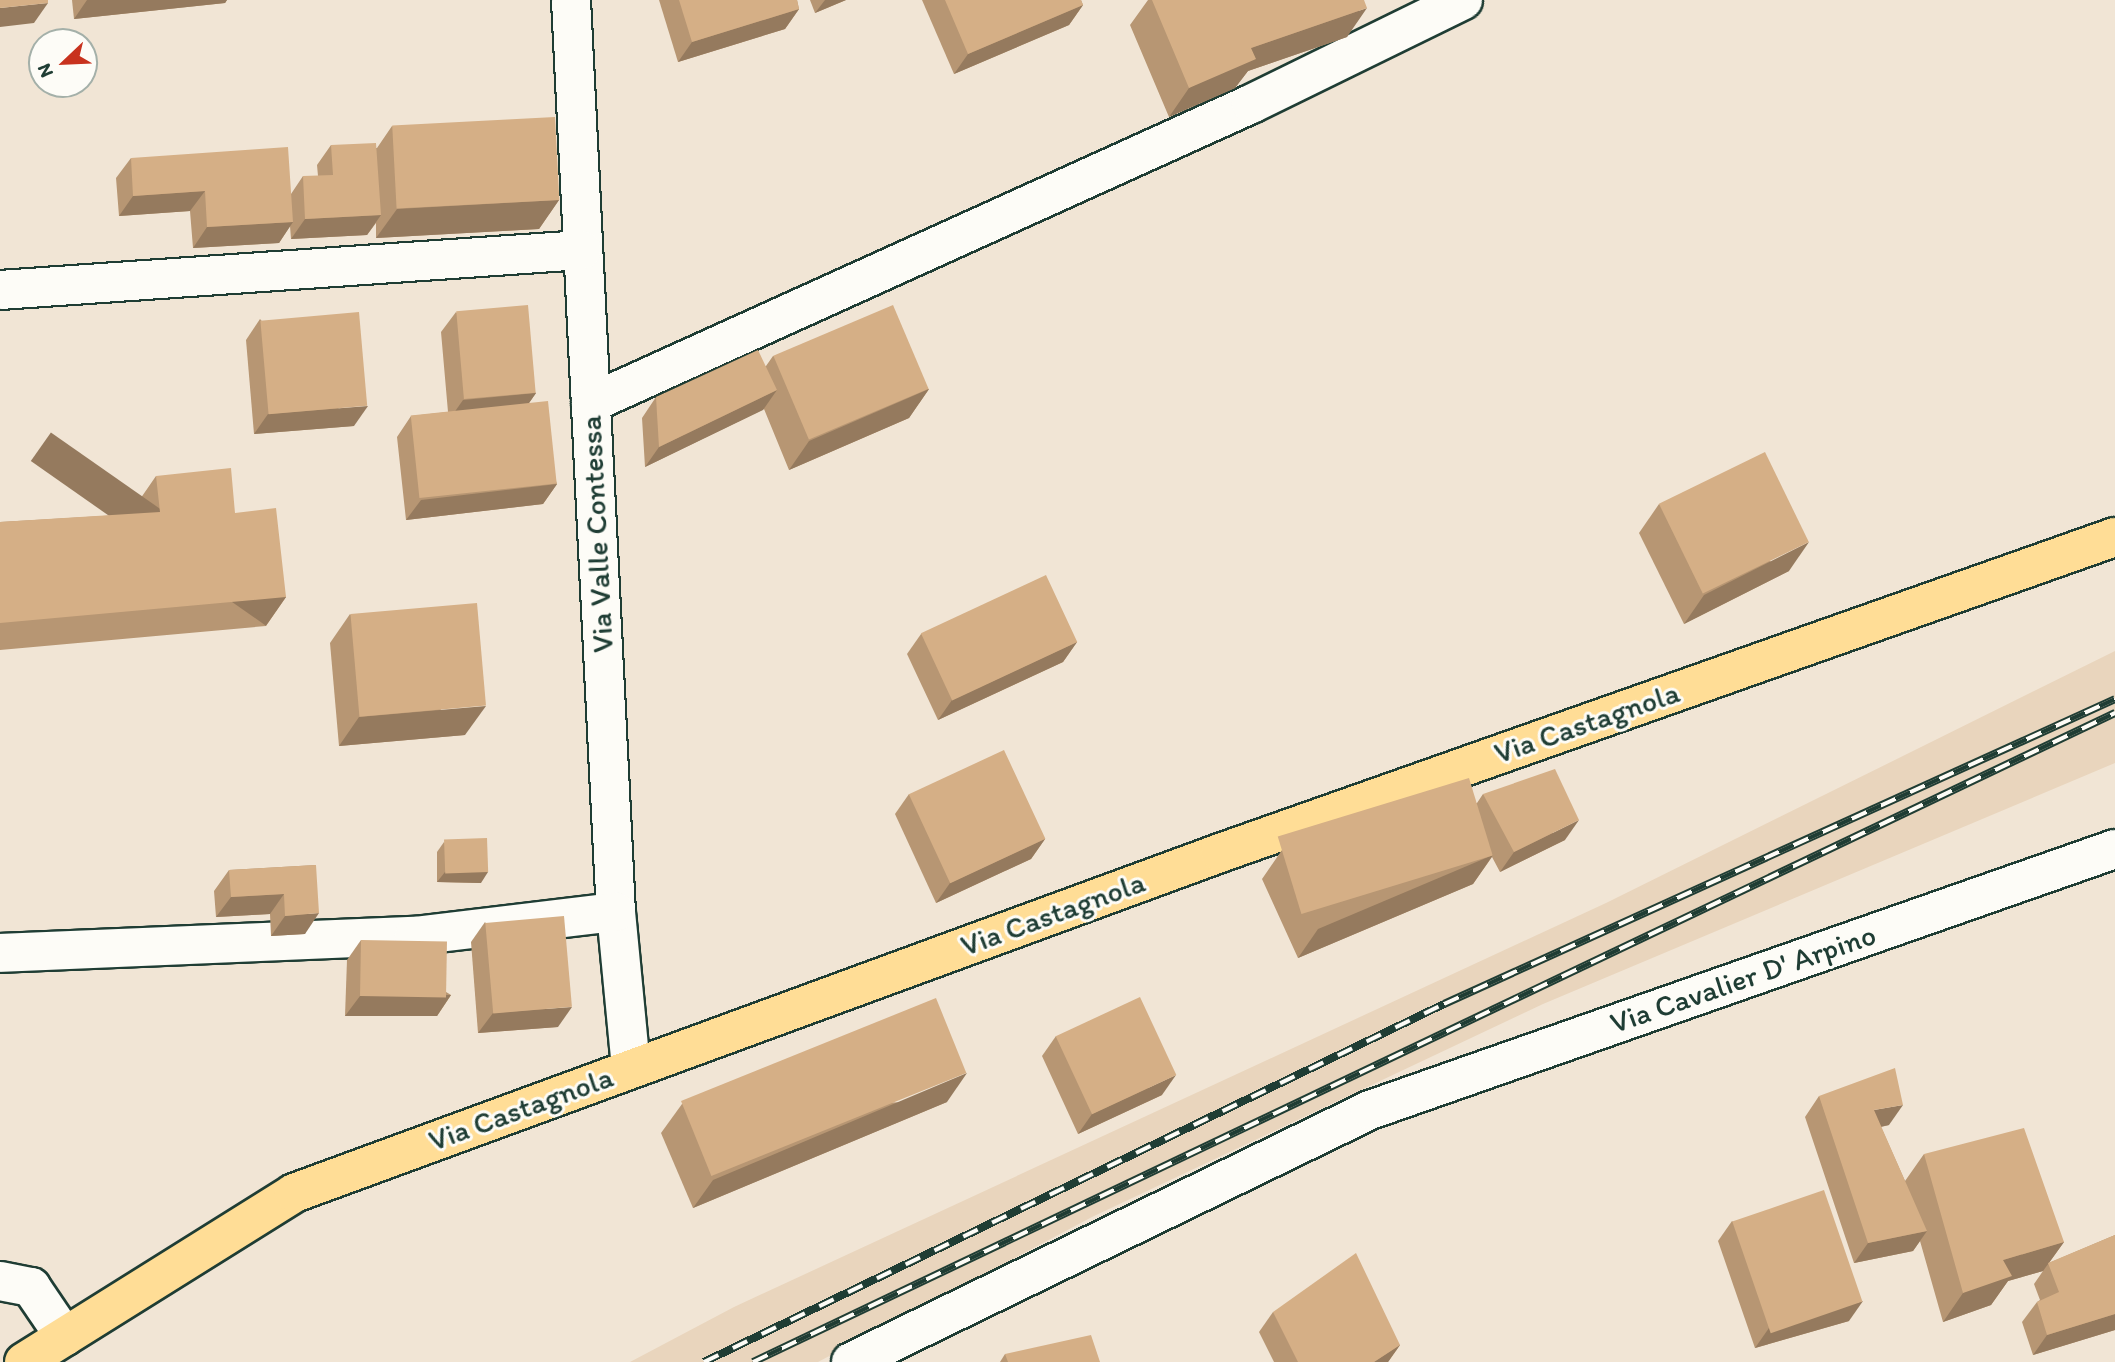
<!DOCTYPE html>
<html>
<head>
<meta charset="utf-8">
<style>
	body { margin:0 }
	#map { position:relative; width:2115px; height:1362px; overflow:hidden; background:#f1e5d5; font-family:Itim,sans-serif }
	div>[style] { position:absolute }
	.built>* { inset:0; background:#e9d5bd }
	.roads { filter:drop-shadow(2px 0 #1f3d34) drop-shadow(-2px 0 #1f3d34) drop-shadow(0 2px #1f3d34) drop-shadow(0 -2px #1f3d34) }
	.minor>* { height:38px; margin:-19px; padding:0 19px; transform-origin:19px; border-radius:19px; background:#fdfcf7 }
	.major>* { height:38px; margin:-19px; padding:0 19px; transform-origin:19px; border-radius:19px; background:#ffdd96 }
	.rail>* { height:8px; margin-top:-4px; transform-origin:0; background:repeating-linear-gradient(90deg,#fdfcf7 0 16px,#1f3d34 0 32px); box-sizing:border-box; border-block:2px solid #1f3d34 }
	.wall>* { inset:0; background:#b79673 }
	.shaded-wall>* { inset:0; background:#957a5e; transform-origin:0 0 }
	.building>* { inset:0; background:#d5af86; transform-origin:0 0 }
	span { translate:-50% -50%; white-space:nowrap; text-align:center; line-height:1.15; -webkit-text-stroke:6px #fdfcf7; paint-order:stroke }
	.street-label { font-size:30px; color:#1f3d34 }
	.north { position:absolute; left:28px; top:28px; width:70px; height:70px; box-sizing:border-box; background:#fdfcf7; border:2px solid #a4b0a9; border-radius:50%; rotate:247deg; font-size:19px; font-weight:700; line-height:28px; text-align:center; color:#1f3d34 }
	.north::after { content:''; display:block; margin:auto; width:24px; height:32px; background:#c8321e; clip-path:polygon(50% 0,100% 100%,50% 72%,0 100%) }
</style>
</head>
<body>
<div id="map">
	<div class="built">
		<i style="clip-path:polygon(2115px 651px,2115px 763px,1543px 1004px,1092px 1217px,818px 1362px,630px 1362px,734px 1307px,1606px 903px)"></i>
	</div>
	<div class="roads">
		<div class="minor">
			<i style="left:571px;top:0;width:913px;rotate:87.18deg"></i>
			<i style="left:616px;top:912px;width:157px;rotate:84.5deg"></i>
			<i style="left:0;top:290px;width:583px;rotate:-3.93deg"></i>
			<i style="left:591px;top:403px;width:725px;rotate:-24.37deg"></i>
			<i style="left:1251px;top:104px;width:236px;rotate:-26.1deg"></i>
			<i style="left:0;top:953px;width:414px;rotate:-2.4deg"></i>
			<i style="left:414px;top:936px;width:203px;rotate:-6.8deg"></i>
			<i style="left:0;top:1281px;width:32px;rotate:11deg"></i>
			<i style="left:31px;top:1287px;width:60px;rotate:55.8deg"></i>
			<i style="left:851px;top:1362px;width:577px;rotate:-25.9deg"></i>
			<i style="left:1370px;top:1110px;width:789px;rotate:-19.31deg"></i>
		</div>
		<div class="major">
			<i style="left:24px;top:1362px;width:319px;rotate:-32deg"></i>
			<i style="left:294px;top:1193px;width:986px;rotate:-20.16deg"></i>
			<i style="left:1220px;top:853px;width:949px;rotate:-19.45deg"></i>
		</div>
	</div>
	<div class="rail">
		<i style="left:704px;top:1362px;width:822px;rotate:-25.82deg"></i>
		<i style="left:1444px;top:1004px;width:737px;rotate:-24.44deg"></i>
		<i style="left:753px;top:1362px;width:1509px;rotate:-25.48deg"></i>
	</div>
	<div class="wall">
		<i style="clip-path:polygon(72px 0,227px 0,225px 3px,74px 19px)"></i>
		<i style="clip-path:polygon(659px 0,797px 0,799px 9px,785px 29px,678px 62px)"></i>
		<i style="clip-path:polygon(810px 0,846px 0,815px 13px)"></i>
		<i style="clip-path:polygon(922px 0,1081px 0,1083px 5px,1069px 25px,954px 74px)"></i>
		<i style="clip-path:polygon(1148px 0,1364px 0,1347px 37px,1248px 71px,1235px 88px,1169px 117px,1130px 25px)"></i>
		<i style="clip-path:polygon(392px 126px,559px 200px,539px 229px,376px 238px,376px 223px,367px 235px,291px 239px,290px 226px,279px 243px,193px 248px,190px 211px,119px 216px,116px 178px,131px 158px,291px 194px,303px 176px,318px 176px,317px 165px,331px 145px,377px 148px)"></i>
		<i style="clip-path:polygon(456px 312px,536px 393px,529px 403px,557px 484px,543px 504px,406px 520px,397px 437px,411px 416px,448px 412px,441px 332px)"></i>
		<i style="clip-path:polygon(260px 319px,354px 426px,254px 434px,246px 340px)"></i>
		<i style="clip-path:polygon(773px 356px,929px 389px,909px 418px,789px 470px,764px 409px,645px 467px,642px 418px,656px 397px,766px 366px)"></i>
		<i style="clip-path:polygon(156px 476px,235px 513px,286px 597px,266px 626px,0 650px,0 522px,137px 514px,136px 505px)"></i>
		<i style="clip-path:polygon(1659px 504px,1789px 571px,1684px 624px,1639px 533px)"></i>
		<i style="clip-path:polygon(350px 614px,465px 735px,339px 746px,330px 643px)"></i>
		<i style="clip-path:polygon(921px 634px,1077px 642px,1063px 662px,938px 720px,907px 654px)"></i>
		<i style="clip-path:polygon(909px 794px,1045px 839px,1031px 859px,936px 903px,895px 814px)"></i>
		<i style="clip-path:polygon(1483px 794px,1565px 840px,1500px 872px,1492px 857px,1473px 884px,1298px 958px,1262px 879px,1282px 850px,1477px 803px)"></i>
		<i style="clip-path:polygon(444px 842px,481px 883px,437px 882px,437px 852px)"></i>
		<i style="clip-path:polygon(316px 865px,305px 934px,271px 936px,270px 914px,216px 917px,214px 891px,229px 870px)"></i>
		<i style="clip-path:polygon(485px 922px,558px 1027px,478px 1033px,471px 942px)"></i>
		<i style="clip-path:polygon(361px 940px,451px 995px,437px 1016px,345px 1016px,347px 960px)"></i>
		<i style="clip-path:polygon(1056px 1036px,1162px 1095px,1078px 1134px,1042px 1056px)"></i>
		<i style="clip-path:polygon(1819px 1096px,1889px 1125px,1881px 1127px,1905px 1181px,1924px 1154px,2064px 1242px,2049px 1263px,2115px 1235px,2115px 1330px,2033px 1355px,2022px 1322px,2037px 1302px,2040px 1300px,2034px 1284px,2043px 1271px,2008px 1281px,1991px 1305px,1943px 1322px,1920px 1241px,1913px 1251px,1854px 1263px,1805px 1117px)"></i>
		<i style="clip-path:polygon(947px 1102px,693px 1208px,661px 1133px,682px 1104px)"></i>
		<i style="clip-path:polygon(1732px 1221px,1849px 1321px,1755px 1348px,1718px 1241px)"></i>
		<i style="clip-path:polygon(1273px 1312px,1400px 1345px,1388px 1362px,1274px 1362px,1259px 1332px)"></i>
		<i style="clip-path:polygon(1005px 1354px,1100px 1362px,1000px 1362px)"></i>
	</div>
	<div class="shaded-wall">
		<i style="clip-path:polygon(87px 0,227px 0,225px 3px,74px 19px)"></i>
		<i style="clip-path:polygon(825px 0,846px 0,815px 13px)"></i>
		<i style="clip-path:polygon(48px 3px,34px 23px,0 27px,0 8px)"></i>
		<i style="clip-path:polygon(1083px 5px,1069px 25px,954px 74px,968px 54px)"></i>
		<i style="clip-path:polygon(1367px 8px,1347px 37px,1248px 71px,1235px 88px,1169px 117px,1189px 88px,1251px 48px)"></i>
		<i style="clip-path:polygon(799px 9px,785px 29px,678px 62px,692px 42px)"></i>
		<i style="clip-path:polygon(205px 191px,190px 211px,119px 216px,133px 196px)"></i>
		<i style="clip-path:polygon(559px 200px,539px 229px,376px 238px,397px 209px)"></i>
		<i style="clip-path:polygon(381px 215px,367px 235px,291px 239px,305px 219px)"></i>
		<i style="clip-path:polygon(293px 222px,279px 243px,193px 248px,207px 227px)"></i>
		<i style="clip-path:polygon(929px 389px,909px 418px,789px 470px,809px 441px)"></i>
		<i style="clip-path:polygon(777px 390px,763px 410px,645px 467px,659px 447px)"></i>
		<i style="clip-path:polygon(536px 393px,522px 413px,449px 420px,463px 400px)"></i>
		<i style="clip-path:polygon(368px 406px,354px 426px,254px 434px,268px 414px)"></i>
		<i style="clip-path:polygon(557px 484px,543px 504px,406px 520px,421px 500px)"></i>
		<i style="clip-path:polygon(1809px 542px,1789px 571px,1684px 624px,1704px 595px)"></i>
		<i style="left:286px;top:597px;width:35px;height:287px;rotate:125deg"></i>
		<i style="clip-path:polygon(1077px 642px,1063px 662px,938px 720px,952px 700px)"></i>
		<i style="clip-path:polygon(486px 706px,465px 735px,339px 746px,359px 717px)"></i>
		<i style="clip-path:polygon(1579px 820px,1565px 840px,1500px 872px,1514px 852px)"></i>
		<i style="clip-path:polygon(1045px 839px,1031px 859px,936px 903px,950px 883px)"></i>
		<i style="clip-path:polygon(1493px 855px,1473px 884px,1298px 958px,1318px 929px)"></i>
		<i style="clip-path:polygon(445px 872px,488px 872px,481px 883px,437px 882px)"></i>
		<i style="clip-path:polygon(284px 894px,270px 914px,216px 917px,231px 897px)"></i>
		<i style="clip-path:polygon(319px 913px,305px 934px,271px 936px,285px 916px)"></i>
		<i style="clip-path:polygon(451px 995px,437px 1016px,345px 1016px,360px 996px)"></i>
		<i style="clip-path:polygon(572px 1007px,558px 1027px,478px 1033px,493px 1013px)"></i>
		<i style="clip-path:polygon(967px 1073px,947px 1102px,693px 1208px,713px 1180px)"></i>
		<i style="clip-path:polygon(1176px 1075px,1162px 1095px,1078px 1134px,1092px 1114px)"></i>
		<i style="clip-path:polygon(1903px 1105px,1889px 1125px,1860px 1131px,1874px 1110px)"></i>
		<i style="clip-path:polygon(1927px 1231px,1913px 1251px,1854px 1263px,1868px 1243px)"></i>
		<i style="clip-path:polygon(2064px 1242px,2043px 1271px,2008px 1281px,1991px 1305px,1943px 1322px,1963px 1293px,2003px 1260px)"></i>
		<i style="clip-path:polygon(1863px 1301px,1849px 1321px,1755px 1348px,1769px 1328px)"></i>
		<i style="clip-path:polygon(2115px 1314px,2115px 1330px,2033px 1355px,2047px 1335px)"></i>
		<i style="clip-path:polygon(1400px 1345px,1388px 1362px,1374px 1362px)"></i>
	</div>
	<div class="building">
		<i style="clip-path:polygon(0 0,48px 0,48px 3px,0 8px)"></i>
		<i style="clip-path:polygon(679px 0,797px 0,799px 9px,692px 42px)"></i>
		<i style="clip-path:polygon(945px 0,1081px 0,1083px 5px,968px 54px)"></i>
		<i style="clip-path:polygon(1152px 0,1364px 0,1367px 8px,1251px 48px,1256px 59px,1189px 88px)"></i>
		<i style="left:555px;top:117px;width:83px;height:163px;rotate:87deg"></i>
		<i style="clip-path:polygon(376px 143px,381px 215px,305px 219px,303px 176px,333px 175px,331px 145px)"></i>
		<i style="clip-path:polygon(288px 147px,293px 222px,207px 227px,205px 191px,133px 196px,131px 158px)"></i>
		<i style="left:528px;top:305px;width:88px;height:72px;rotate:85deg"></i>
		<i style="left:893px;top:305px;width:91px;height:130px;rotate:67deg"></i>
		<i style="left:359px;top:312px;width:94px;height:99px;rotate:85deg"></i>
		<i style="clip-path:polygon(758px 350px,777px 390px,659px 447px,656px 397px)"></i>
		<i style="left:548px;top:401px;width:83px;height:138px;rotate:84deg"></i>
		<i style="left:1765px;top:452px;width:100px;height:118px;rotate:64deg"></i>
		<i style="clip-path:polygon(231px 468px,235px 513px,276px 508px,286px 597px,0 623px,0 522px,160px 512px,156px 476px)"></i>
		<i style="left:1046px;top:575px;width:74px;height:138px;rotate:65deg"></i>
		<i style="left:477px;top:603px;width:103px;height:127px;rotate:85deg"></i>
		<i style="left:1004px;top:750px;width:98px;height:105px;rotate:65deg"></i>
		<i style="clip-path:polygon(1555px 769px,1579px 820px,1514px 852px,1483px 794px)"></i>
		<i style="left:1469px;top:778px;width:81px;height:200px;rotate:73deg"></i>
		<i style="left:487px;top:838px;width:34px;height:43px;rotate:88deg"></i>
		<i style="clip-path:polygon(316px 865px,319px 913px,285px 916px,284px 894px,231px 897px,229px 870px)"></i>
		<i style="left:564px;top:916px;width:91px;height:79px;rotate:85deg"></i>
		<i style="left:361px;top:940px;width:86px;height:56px;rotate:1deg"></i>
		<i style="left:1140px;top:997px;width:86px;height:93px;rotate:65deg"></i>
		<i style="left:936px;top:998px;width:81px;height:275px;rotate:68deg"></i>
		<i style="clip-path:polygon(1895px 1068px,1903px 1105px,1874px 1110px,1927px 1231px,1868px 1243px,1819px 1096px)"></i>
		<i style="clip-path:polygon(2024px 1128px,2064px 1242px,2003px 1260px,2012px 1276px,1963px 1293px,1924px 1154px)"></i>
		<i style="left:1824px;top:1190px;width:118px;height:97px;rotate:71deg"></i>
		<i style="clip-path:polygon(2115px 1235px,2115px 1314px,2047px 1335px,2037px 1302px,2059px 1292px,2048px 1263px)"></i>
		<i style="clip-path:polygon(1356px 1253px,1400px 1345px,1374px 1362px,1298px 1362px,1273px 1312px)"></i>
		<i style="clip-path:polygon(1091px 1335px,1100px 1362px,1008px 1362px,1005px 1354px)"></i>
	</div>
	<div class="street-label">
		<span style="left:597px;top:534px;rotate:-93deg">Via Valle Contessa</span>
		<span style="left:1587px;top:723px;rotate:-19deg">Via Castagnola</span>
		<span style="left:1053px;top:914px;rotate:-20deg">Via Castagnola</span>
		<span style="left:1743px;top:979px;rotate:-19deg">Via Cavalier D' Arpino</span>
		<span style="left:521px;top:1109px;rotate:-20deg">Via Castagnola</span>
	</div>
	<div class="north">N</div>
</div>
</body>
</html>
